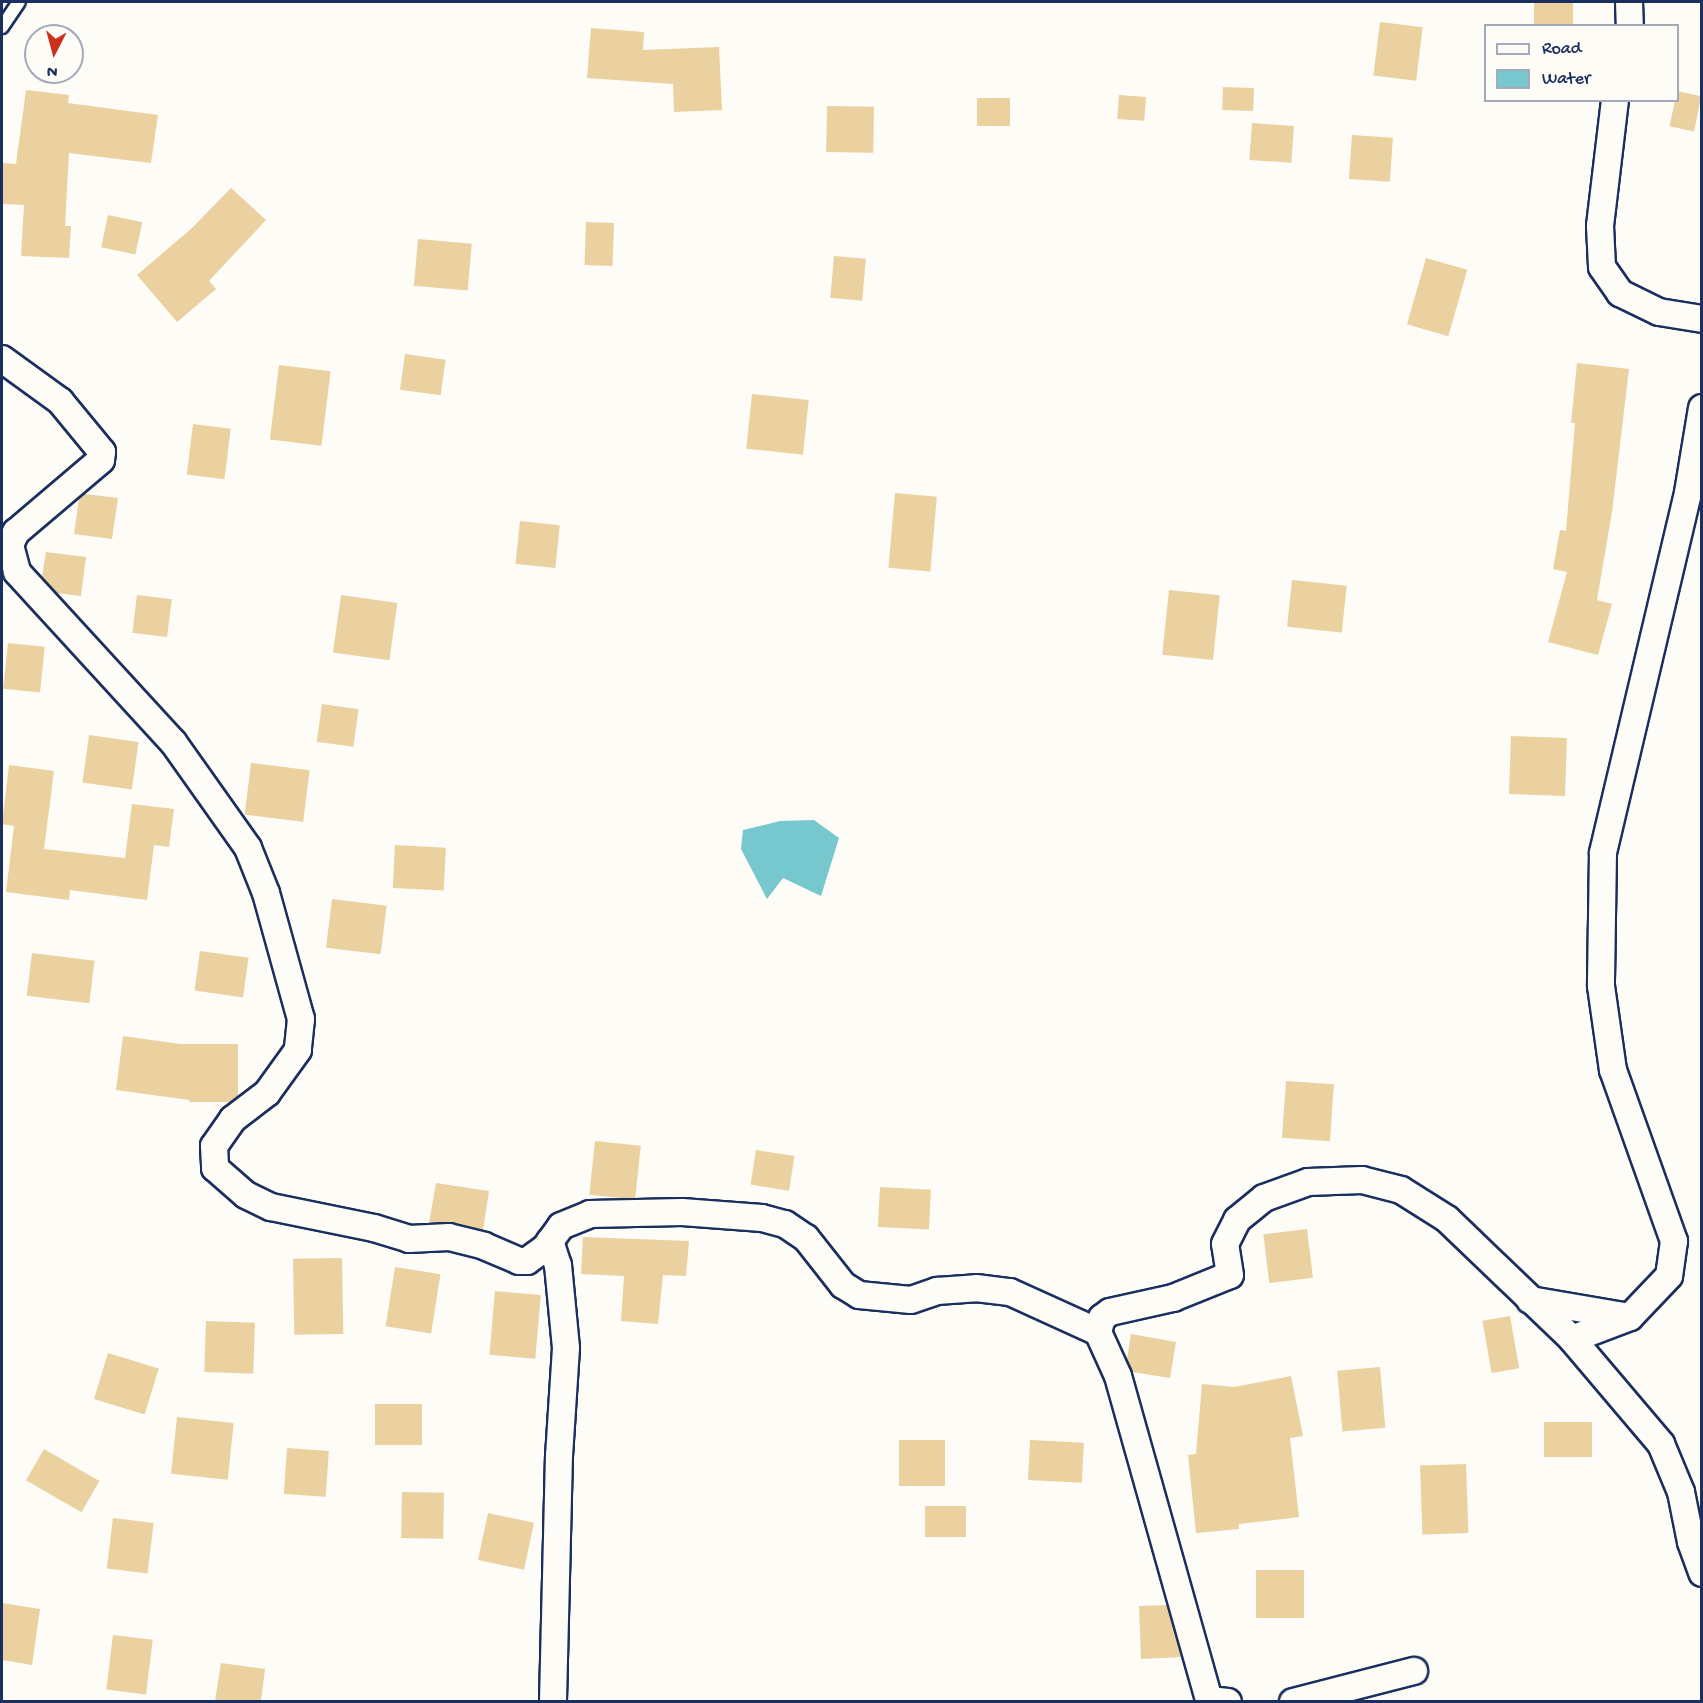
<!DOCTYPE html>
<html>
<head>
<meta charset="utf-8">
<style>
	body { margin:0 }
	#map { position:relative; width:1703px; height:1703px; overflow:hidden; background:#fdfcf7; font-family:"Gochi Hand",sans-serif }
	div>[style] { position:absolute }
	.water>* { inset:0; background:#77c8ce }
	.building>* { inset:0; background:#ead19f; transform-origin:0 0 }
	.roads { filter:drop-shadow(2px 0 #1b2f5e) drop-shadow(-2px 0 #1b2f5e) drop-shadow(0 2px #1b2f5e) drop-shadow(0 -2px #1b2f5e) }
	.lane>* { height:12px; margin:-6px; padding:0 6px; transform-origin:6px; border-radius:6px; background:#fdfcf7 }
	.street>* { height:26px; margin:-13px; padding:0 13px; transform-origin:13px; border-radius:13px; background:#fdfcf7 }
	span { translate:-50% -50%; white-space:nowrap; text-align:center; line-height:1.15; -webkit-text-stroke:4.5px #fdfcf7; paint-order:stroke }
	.frame { position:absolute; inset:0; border:3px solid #1b2f5e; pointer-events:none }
	.legend { position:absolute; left:1484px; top:24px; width:195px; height:78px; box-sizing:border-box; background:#fdfcf7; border:2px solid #a3aaba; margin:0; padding:8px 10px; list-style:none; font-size:18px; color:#1b2f5e }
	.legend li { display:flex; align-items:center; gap:12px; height:30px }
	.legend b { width:30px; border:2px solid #a3aaba }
	.north { position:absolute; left:24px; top:24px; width:60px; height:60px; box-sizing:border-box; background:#fdfcf7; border:2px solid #a3aaba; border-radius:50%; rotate:186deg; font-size:16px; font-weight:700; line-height:24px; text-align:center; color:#1b2f5e }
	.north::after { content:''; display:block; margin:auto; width:21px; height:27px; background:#c8321e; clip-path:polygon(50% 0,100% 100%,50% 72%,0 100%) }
</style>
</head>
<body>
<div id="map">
	<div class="water">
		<i style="clip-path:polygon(814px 820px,839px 838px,821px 896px,783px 878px,767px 899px,741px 849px,743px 830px,780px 821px)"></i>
	</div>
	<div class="building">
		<i style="left:1534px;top:2px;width:39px;height:24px"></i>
		<i style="left:1380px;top:22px;width:43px;height:54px;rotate:7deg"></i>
		<i style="clip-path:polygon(591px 28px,644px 32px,643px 50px,719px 47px,722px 110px,674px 112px,673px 84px,587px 78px)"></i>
		<i style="left:1223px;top:87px;width:31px;height:23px;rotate:2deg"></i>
		<i style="clip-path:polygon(26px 90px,69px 95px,68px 103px,158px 115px,151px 163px,69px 153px,65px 226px,71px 226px,69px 258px,21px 256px,24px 205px,2px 204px,2px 163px,16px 164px)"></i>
		<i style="left:1677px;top:91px;width:25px;height:36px;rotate:12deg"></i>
		<i style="left:1119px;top:95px;width:27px;height:24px;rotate:4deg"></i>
		<i style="left:977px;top:98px;width:33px;height:28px"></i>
		<i style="left:827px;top:106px;width:47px;height:46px;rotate:1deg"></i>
		<i style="left:1252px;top:123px;width:42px;height:37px;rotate:4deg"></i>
		<i style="left:1352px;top:135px;width:41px;height:44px;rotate:4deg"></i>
		<i style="clip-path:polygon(231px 188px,266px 220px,209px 281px,216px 289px,177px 322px,137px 275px,192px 228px)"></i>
		<i style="left:108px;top:215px;width:35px;height:33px;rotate:12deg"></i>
		<i style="left:586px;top:222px;width:28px;height:43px;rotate:2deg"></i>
		<i style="left:418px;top:239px;width:54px;height:47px;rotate:5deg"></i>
		<i style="left:834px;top:256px;width:32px;height:42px;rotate:5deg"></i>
		<i style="left:1426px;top:258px;width:43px;height:69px;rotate:16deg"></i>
		<i style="left:405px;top:354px;width:41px;height:36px;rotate:8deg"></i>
		<i style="clip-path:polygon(1577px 363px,1629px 369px,1612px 512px,1597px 600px,1612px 604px,1598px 655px,1548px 642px,1567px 572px,1553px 569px,1560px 530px,1566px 531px,1575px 423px,1571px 423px)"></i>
		<i style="left:279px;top:365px;width:52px;height:75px;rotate:7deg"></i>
		<i style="left:752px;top:394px;width:57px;height:55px;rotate:6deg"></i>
		<i style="left:193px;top:424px;width:38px;height:51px;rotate:7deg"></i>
		<i style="left:895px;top:493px;width:42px;height:75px;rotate:5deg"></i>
		<i style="clip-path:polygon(85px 494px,118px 498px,112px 539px,74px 534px,79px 498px)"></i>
		<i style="left:520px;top:521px;width:40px;height:43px;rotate:6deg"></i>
		<i style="clip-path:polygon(46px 552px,86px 557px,81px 596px,56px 593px,42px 577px)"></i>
		<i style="left:1292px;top:580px;width:55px;height:47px;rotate:6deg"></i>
		<i style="left:1169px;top:590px;width:51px;height:65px;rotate:6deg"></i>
		<i style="left:137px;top:595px;width:35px;height:38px;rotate:7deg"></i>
		<i style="left:341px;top:595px;width:57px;height:58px;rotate:8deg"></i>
		<i style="left:8px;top:643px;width:37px;height:46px;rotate:6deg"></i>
		<i style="left:322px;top:704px;width:37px;height:38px;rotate:8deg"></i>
		<i style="left:89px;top:735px;width:50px;height:48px;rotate:8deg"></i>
		<i style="left:1511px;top:736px;width:56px;height:58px;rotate:2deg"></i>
		<i style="left:251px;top:763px;width:59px;height:52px;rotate:7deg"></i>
		<i style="clip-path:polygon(9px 765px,54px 771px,44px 849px,125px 858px,132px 804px,174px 809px,169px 847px,154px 845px,147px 900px,70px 890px,69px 900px,6px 892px,14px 826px,2px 824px)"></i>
		<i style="left:395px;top:845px;width:51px;height:43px;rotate:3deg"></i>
		<i style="left:332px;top:899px;width:55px;height:49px;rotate:7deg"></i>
		<i style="left:200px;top:951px;width:49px;height:40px;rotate:8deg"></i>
		<i style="left:32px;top:953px;width:63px;height:43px;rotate:7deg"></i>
		<i style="clip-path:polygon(123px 1036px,180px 1044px,238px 1044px,238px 1096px,231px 1102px,189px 1102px,189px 1100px,116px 1090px)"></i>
		<i style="left:1286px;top:1081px;width:48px;height:57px;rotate:4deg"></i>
		<i style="left:595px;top:1141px;width:46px;height:54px;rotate:6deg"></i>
		<i style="left:756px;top:1150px;width:39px;height:35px;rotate:9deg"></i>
		<i style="clip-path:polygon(436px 1183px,489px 1191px,483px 1230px,452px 1222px,429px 1223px)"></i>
		<i style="left:880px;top:1187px;width:51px;height:40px;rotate:3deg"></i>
		<i style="left:1307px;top:1229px;width:49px;height:44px;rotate:83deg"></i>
		<i style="clip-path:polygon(583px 1237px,689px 1241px,686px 1276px,663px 1275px,658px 1324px,621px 1321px,624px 1276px,581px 1274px)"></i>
		<i style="left:342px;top:1258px;width:76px;height:49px;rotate:89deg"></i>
		<i style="left:395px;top:1267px;width:46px;height:60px;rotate:9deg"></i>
		<i style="left:495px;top:1291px;width:46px;height:64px;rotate:5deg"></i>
		<i style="left:1510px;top:1316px;width:53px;height:28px;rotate:80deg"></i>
		<i style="left:206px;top:1321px;width:49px;height:51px;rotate:2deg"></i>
		<i style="clip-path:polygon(1131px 1334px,1176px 1342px,1170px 1378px,1132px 1372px,1127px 1359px)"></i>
		<i style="left:108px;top:1353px;width:53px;height:48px;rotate:17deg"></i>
		<i style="left:1380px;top:1367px;width:61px;height:43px;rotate:85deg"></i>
		<i style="clip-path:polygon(1291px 1376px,1303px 1436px,1290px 1438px,1299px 1517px,1239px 1524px,1239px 1529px,1196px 1533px,1188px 1455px,1196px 1454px,1202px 1384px,1234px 1387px)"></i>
		<i style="left:375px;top:1404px;width:47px;height:41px"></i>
		<i style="left:177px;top:1417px;width:57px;height:57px;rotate:6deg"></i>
		<i style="left:1544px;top:1422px;width:48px;height:35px"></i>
		<i style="left:899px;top:1440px;width:46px;height:46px"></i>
		<i style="left:1030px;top:1440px;width:54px;height:40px;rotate:3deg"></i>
		<i style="left:287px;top:1448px;width:42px;height:46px;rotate:4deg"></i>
		<i style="left:44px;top:1449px;width:64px;height:36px;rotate:30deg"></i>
		<i style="left:1466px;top:1464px;width:69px;height:46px;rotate:88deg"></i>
		<i style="left:402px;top:1492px;width:42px;height:46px;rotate:1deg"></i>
		<i style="left:966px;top:1506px;width:31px;height:41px;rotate:90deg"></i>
		<i style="left:488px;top:1513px;width:47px;height:48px;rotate:12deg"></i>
		<i style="left:113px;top:1518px;width:41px;height:51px;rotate:7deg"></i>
		<i style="left:1256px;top:1570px;width:48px;height:48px"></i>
		<i style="clip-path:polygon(2px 1603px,40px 1609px,32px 1665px,2px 1660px)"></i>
		<i style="clip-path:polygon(1167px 1605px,1181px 1657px,1141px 1659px,1139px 1606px)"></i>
		<i style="left:113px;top:1635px;width:40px;height:55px;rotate:7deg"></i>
		<i style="clip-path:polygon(221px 1663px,265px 1669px,261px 1701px,215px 1701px)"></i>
	</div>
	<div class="roads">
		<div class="lane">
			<i style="left:2px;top:27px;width:30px;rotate:-56deg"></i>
		</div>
		<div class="street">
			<i style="left:1629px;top:2px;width:24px;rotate:88deg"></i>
			<i style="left:1615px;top:100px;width:127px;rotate:96.8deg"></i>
			<i style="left:1600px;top:226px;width:41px;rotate:87.2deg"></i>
			<i style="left:1602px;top:267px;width:32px;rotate:55deg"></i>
			<i style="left:1620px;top:293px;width:43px;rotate:26deg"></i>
			<i style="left:1659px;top:312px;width:44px;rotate:9.2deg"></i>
			<i style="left:2px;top:359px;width:72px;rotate:35.9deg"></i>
			<i style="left:60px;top:401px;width:66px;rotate:50.5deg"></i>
			<i style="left:102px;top:452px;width:8px;rotate:97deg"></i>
			<i style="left:101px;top:460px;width:111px;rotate:139.7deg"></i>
			<i style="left:16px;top:532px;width:14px;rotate:115deg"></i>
			<i style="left:10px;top:545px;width:28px;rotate:75deg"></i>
			<i style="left:17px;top:572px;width:231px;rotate:47.5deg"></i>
			<i style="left:173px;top:742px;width:130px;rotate:54.7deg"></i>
			<i style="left:248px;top:848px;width:48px;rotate:68.2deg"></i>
			<i style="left:266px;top:893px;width:131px;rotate:74.5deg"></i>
			<i style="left:301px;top:1019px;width:31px;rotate:96deg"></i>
			<i style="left:298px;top:1050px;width:53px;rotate:125.8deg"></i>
			<i style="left:267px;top:1093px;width:43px;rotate:142.6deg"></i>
			<i style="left:233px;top:1119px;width:33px;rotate:125deg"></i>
			<i style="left:214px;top:1146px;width:22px;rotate:87deg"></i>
			<i style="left:215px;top:1168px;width:41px;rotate:41.1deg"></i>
			<i style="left:246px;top:1195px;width:28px;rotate:26deg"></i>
			<i style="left:271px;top:1207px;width:105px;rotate:11.5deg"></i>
			<i style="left:374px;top:1228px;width:37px;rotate:17deg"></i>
			<i style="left:409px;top:1239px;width:40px;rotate:-2.9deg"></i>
			<i style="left:449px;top:1237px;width:36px;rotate:14deg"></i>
			<i style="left:484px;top:1246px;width:38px;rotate:23deg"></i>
			<i style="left:519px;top:1261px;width:8px"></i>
			<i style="left:527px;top:1261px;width:24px;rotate:-36deg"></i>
			<i style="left:546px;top:1247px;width:26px;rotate:-54deg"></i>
			<i style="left:561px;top:1226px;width:31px;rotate:-22deg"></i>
			<i style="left:590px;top:1214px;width:92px;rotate:-1.2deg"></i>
			<i style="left:682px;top:1212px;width:80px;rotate:4.3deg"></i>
			<i style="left:762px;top:1218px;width:24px;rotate:15deg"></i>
			<i style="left:785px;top:1224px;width:25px;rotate:34deg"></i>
			<i style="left:806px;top:1238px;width:60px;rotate:51.8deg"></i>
			<i style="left:843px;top:1285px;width:19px;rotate:32deg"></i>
			<i style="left:859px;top:1295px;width:52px;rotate:5.5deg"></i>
			<i style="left:911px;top:1300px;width:28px;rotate:-19deg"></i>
			<i style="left:937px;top:1291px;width:39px;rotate:-4deg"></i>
			<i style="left:976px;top:1288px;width:34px;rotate:7deg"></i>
			<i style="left:1010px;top:1292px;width:97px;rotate:24.4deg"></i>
			<i style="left:1098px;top:1332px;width:15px;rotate:-74deg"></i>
			<i style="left:1102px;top:1318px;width:10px;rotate:-37deg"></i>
			<i style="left:1110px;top:1312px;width:65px;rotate:-12.5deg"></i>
			<i style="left:1173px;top:1298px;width:61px;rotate:-22deg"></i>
			<i style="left:1230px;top:1275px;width:31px;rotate:-99deg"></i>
			<i style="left:1225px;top:1244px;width:27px;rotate:-63deg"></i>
			<i style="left:1237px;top:1220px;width:35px;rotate:-39deg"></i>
			<i style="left:1264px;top:1198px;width:47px;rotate:-20deg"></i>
			<i style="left:1308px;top:1182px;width:54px;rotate:-2.1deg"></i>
			<i style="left:1362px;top:1180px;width:40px;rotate:14.4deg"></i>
			<i style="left:1401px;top:1190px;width:54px;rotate:32.2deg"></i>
			<i style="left:1447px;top:1219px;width:173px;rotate:43.8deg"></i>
			<i style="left:1702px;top:408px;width:86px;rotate:99.4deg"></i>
			<i style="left:1688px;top:493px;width:370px;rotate:103.3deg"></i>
			<i style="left:1603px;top:853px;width:133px;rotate:90.9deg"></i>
			<i style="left:1601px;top:986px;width:85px;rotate:81.9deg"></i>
			<i style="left:1613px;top:1070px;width:182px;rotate:70.4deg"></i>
			<i style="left:1674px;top:1241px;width:35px;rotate:98deg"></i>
			<i style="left:1669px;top:1276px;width:57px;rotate:133.6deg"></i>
			<i style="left:1630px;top:1317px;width:62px;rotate:159.2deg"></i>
			<i style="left:1572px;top:1339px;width:138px;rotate:49.7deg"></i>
			<i style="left:1661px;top:1444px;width:52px;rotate:67.4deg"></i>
			<i style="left:1681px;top:1492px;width:51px;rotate:78.7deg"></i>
			<i style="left:1691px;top:1542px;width:33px;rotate:70deg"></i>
			<i style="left:550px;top:1241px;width:25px;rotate:72deg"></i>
			<i style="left:558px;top:1265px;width:83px;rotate:84.5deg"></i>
			<i style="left:566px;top:1348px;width:107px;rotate:93.7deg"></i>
			<i style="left:559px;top:1455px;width:247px;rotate:91.4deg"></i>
			<i style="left:1530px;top:1300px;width:100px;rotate:9.7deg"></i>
			<i style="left:1098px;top:1332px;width:48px;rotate:65.6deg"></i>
			<i style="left:1118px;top:1376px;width:337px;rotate:74.3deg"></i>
			<i style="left:1209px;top:1700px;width:19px;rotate:6deg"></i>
			<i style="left:1293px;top:1702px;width:125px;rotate:-14.4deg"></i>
		</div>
	</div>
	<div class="frame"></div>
	<ul class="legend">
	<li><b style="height:8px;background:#fdfcf7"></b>Road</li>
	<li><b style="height:16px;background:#77c8ce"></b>Water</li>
	</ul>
	<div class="north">N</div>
</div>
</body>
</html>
